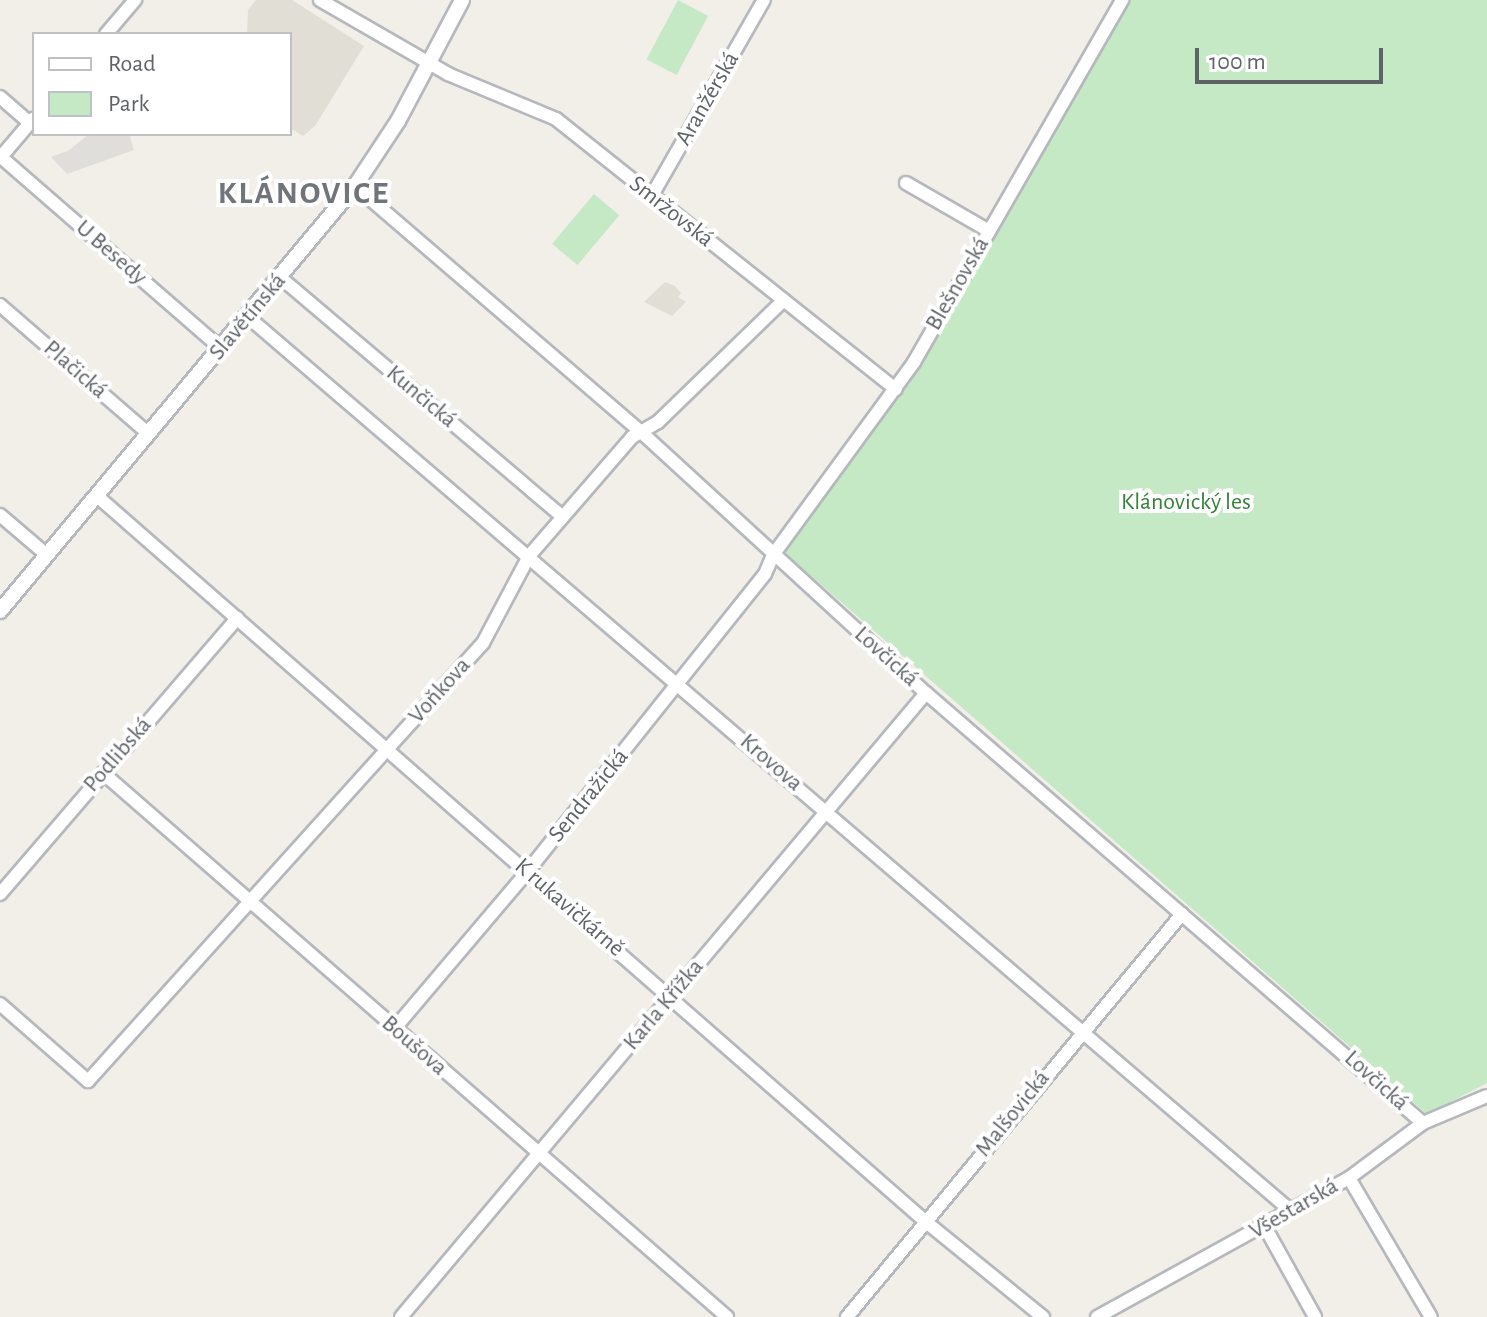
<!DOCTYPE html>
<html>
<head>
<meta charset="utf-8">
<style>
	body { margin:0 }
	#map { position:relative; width:1487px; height:1317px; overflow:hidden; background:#f1efe8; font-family:"Alegreya Sans",sans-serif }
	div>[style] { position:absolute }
	.industrial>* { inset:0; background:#e0deda }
	.education>* { inset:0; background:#e1ded6 }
	.green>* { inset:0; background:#c5e8c5; transform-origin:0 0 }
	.roads { filter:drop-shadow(2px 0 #b5b8bc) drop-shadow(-2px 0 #b5b8bc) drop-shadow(0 2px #b5b8bc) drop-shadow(0 -2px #b5b8bc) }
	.minor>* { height:12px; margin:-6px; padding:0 6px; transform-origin:6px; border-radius:6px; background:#fff }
	.tertiary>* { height:14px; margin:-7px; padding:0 7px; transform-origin:7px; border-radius:7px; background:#fff }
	span { translate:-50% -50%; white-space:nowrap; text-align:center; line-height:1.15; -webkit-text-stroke:8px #fff; paint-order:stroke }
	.street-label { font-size:24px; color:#5f6368 }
	.park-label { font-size:24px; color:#348238 }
	.district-label { font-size:32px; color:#70757a; font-weight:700; letter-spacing:2px }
	.legend { position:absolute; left:32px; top:32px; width:260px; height:104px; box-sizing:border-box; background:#fff; border:2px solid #bfc1c3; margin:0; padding:10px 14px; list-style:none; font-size:24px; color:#5f6368 }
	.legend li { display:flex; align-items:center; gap:16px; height:40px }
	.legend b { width:40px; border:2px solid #bfc1c3 }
	.scale { position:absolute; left:1195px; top:48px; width:188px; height:36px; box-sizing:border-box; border:4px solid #5f6368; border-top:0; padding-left:10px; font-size:24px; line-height:28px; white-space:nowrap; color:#5f6368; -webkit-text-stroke:6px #fff; paint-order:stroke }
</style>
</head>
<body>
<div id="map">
	<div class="industrial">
		<i style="clip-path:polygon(89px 134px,129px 134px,134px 150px,67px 174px,51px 157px,68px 151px)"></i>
	</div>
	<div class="education">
		<i style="clip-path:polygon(256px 0,292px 0,364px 46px,315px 126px,303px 136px,290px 128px,290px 34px,247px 34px,248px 10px)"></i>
		<i style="clip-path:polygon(665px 282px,675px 286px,681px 293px,678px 297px,686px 302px,672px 316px,644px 302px)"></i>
	</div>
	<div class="green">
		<i style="left:678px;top:0;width:34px;height:67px;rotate:28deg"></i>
		<i style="clip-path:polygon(1128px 0,1487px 0,1487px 1083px,1427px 1114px,785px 553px,917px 368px)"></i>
		<i style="left:594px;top:194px;width:33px;height:65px;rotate:40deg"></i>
	</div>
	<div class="roads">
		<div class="minor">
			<i style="left:320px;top:0;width:148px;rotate:30deg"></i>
			<i style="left:448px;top:74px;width:117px;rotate:22.6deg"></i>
			<i style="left:556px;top:119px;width:434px;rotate:38.5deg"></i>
			<i style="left:106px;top:34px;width:45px;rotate:-49.5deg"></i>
			<i style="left:0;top:97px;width:40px;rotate:41deg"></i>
			<i style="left:1px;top:157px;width:291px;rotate:41deg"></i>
			<i style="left:0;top:158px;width:52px;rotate:-49.6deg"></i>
			<i style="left:906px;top:183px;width:96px;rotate:30deg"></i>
			<i style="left:355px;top:186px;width:377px;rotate:40.7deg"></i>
			<i style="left:641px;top:432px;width:386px;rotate:42.5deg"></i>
			<i style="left:926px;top:693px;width:657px;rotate:40.87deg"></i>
			<i style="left:651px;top:197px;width:227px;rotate:-60.2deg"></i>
			<i style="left:281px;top:278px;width:368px;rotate:40.3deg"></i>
			<i style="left:0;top:305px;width:197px;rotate:40.9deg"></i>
			<i style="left:248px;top:317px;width:1374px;rotate:40.6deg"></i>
			<i style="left:97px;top:496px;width:1102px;rotate:41.21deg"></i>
			<i style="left:926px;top:1222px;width:151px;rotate:39.1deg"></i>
			<i style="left:0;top:515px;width:62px;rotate:40.4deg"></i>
			<i style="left:103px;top:773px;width:828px;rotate:41.08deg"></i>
			<i style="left:0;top:894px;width:364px;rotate:-49.3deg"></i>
			<i style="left:0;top:1004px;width:117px;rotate:41.2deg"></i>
			<i style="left:88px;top:1081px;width:590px;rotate:-47.96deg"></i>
			<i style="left:483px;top:643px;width:98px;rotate:-62.1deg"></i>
			<i style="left:529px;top:556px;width:157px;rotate:-49.1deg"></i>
			<i style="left:632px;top:437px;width:30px;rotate:-30deg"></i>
			<i style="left:658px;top:422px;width:175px;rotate:-44.1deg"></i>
			<i style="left:394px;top:1029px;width:206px;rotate:-49.7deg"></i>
			<i style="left:527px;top:872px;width:381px;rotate:-51.4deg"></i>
			<i style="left:765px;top:574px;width:21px;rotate:-67deg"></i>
			<i style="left:773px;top:555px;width:239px;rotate:-53.8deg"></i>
			<i style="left:914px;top:362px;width:418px;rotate:-60.1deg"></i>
			<i style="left:1349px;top:1178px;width:161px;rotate:59.5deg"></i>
			<i style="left:1265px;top:1227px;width:103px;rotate:60.9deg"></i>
			<i style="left:401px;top:1317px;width:815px;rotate:-49.92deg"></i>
			<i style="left:847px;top:1317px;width:524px;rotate:-50.26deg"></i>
			<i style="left:1097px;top:1317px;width:288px;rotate:-28.9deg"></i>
			<i style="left:1349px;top:1178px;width:92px;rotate:-36.6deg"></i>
			<i style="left:1423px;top:1123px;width:69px;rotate:-22.9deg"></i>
		</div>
		<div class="tertiary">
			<i style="left:0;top:611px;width:554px;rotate:-50.13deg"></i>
			<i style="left:355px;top:186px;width:78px;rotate:-56.5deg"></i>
			<i style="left:398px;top:121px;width:137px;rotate:-62.1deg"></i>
		</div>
	</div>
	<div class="street-label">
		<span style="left:708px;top:99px;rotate:-60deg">Aranžérská</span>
		<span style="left:671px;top:212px;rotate:38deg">Smržovská</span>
		<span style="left:111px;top:253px;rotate:41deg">U Besedy</span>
		<span style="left:958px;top:284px;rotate:-60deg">Blešnovská</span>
		<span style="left:248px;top:317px;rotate:-50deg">Slavětínská</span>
		<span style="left:75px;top:370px;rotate:41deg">Plačická</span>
		<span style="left:421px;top:397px;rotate:40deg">Kunčická</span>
		<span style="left:886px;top:657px;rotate:42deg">Lovčická</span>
		<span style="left:440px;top:691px;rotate:-48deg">Voňkova</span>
		<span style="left:118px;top:755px;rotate:-49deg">Podlibská</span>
		<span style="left:771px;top:763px;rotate:41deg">Krovova</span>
		<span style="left:589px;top:796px;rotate:-51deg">Sendražická</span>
		<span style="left:569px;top:908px;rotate:41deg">K rukavičkárně</span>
		<span style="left:664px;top:1005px;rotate:-50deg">Karla Křížka</span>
		<span style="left:414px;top:1046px;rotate:41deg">Boušova</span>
		<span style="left:1376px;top:1081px;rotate:42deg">Lovčická</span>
		<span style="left:1013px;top:1114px;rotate:-51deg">Malšovická</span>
		<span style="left:1294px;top:1209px;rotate:-30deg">Všestarská</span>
	</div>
	<div class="park-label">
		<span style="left:1186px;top:503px">Klánovický les</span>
	</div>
	<div class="district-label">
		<span style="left:304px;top:193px">KLÁNOVICE</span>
	</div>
	<ul class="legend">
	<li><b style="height:10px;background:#fff"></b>Road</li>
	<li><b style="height:22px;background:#c5e8c5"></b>Park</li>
	</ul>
	<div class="scale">100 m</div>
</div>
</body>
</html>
